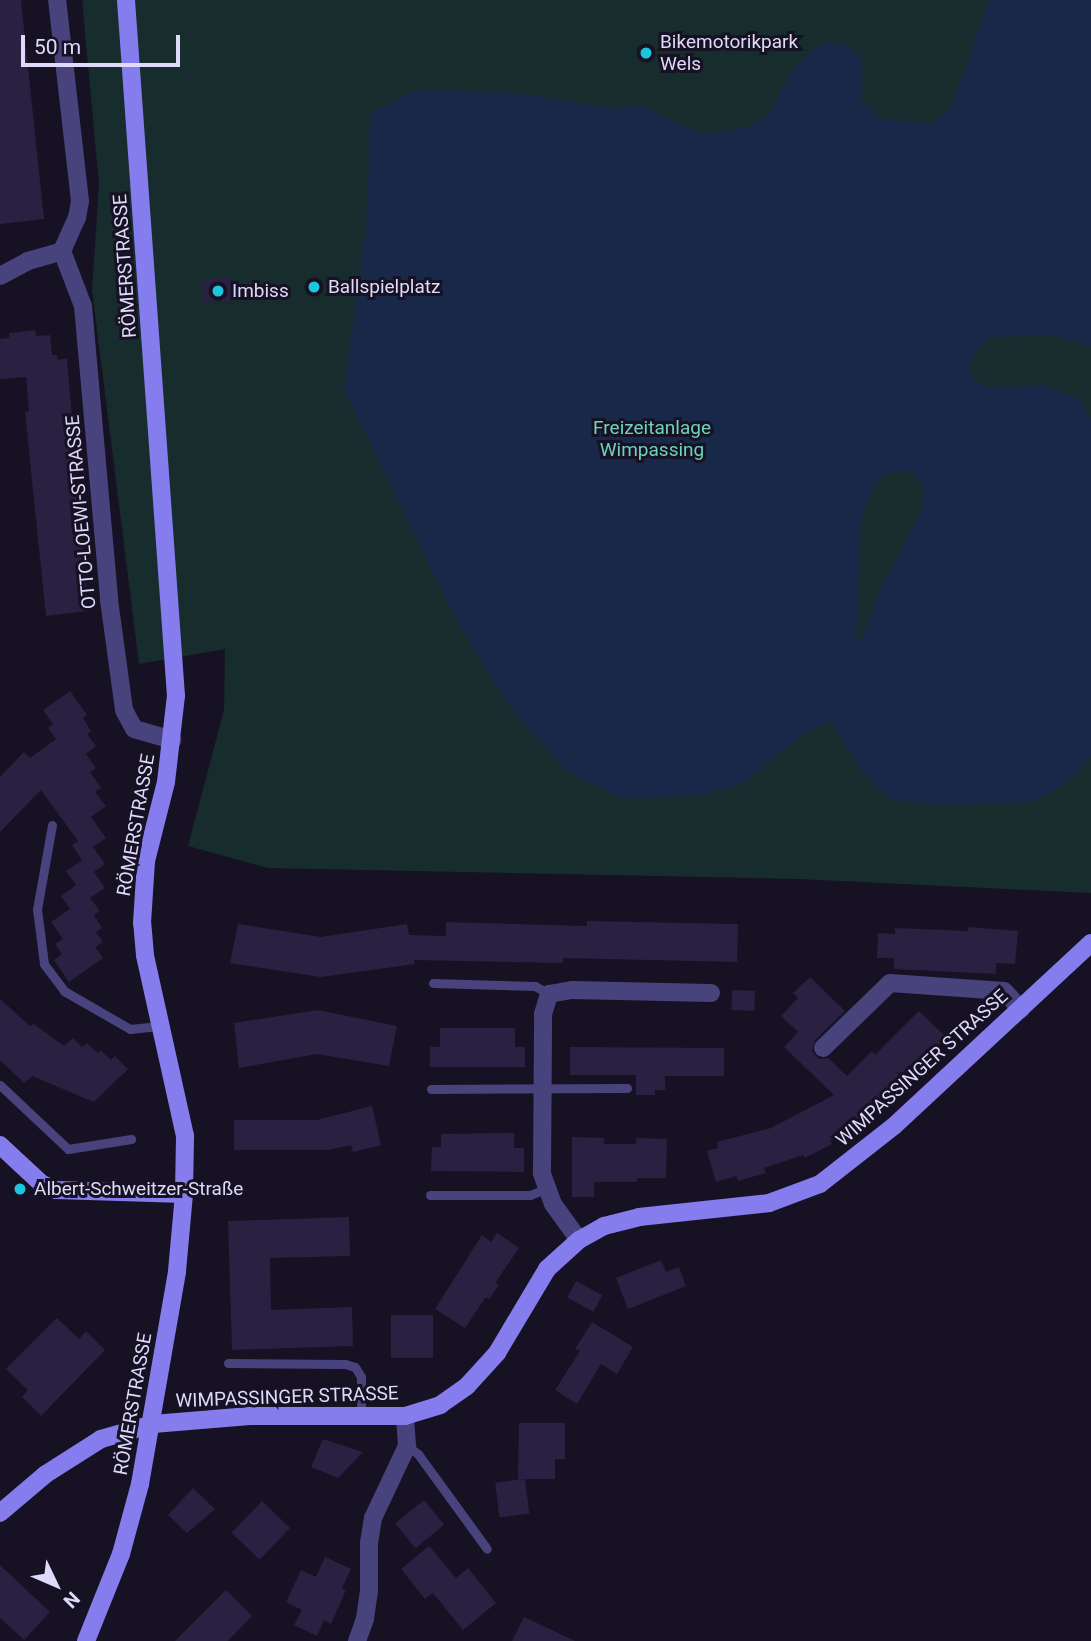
<!DOCTYPE html>
<html>
<head>
<meta charset="utf-8">
<style>
	body { margin:0 }
	#map { position:relative; width:1091px; height:1641px; overflow:hidden; background:#161223; font-family:Roboto,sans-serif }
	div>[style] { position:absolute }
	.green>* { inset:0; background:#162c2d }
	.water>* { inset:0; background:#172848 }
	.building>* { inset:0; background:#292042; transform-origin:0 0 }
	.lane>* { height:9px; margin:-4.5px; padding:0 4.5px; transform-origin:4.5px; border-radius:4.5px; background:#48437c }
	.street>* { height:18px; margin:-9px; padding:0 9px; transform-origin:9px; border-radius:9px; background:#48437c }
	.secondary>* { height:18px; margin:-9px; padding:0 9px; transform-origin:9px; border-radius:9px; background:#857dee }
	.dots>* { width:19px; height:19px; translate:-50% -50%; box-sizing:border-box; border:4px solid #161223; border-radius:50% }
	span { translate:-50% -50%; white-space:nowrap; text-align:center; line-height:1.15; -webkit-text-stroke:6px #161223; paint-order:stroke }
	.poi-label { font-size:19px; color:#dfd9fa }
	.left { translate:0 -50%; text-align:left }
	.street-label { font-size:19px; color:#dfd9fa }
	.park-label { font-size:19px; color:#6ed1bd }
	.north { position:absolute; left:21px; top:1550px; width:70px; height:70px; -webkit-text-stroke:5px #161223; paint-order:stroke; rotate:134deg; font-size:19px; font-weight:700; line-height:28px; text-align:center; color:#dfd9fa }
	.north::after { content:''; display:block; margin:auto; width:24px; height:32px; background:#dfd9fa; clip-path:polygon(50% 0,100% 100%,50% 72%,0 100%) }
	.scale { position:absolute; left:21px; top:35px; width:159px; height:32px; box-sizing:border-box; border:4px solid #dfd9fa; border-top:0; padding-left:9px; font-size:21px; line-height:24px; white-space:nowrap; color:#dfd9fa; -webkit-text-stroke:5px #161223; paint-order:stroke }
</style>
</head>
<body>
<div id="map">
	<div class="green">
		<i style="clip-path:polygon(82px 0,1091px 0,1091px 893px,798px 879px,268px 868px,188px 846px,224px 710px,225px 649px,139px 664px,92px 290px,99px 185px)"></i>
	</div>
	<div class="water">
		<i style="clip-path:polygon(evenodd,989px 0,1091px 0,1091px 346px,1043px 334px,990px 338px,974px 354px,969px 370px,974px 380px,987px 387px,1045px 386px,1081px 400px,1091px 419px,1091px 757px,1067px 783px,1032px 802px,945px 805px,891px 800px,863px 773px,831px 722px,807px 731px,740px 785px,695px 796px,621px 798px,568px 772px,512px 710px,458px 623px,344px 390px,366px 228px,371px 112px,418px 90px,469px 91px,526px 94px,615px 109px,640px 105px,700px 134px,749px 127px,767px 117px,791px 73px,806px 55px,824px 42px,845px 45px,862px 58px,862px 101px,882px 119px,933px 123px,952px 106px,989px 0,889px 472px,914px 472px,923px 487px,921px 513px,883px 584px,861px 639px,856px 642px,861px 522px,874px 484px,889px 472px)"></i>
	</div>
	<div class="building">
		<i style="clip-path:polygon(0 0,21px 0,44px 219px,0 224px)"></i>
		<i style="left:232px;top:278px;width:23px;height:30px;rotate:88deg"></i>
		<i style="clip-path:polygon(35px 330px,36px 336px,50px 335px,52px 355px,57px 355px,58px 360px,67px 358px,88px 611px,46px 616px,25px 412px,29px 411px,26px 377px,0 379px,0 339px,9px 338px,9px 333px)"></i>
		<i style="clip-path:polygon(70px 691px,87px 715px,83px 718px,91px 731px,87px 734px,96px 746px,86px 754px,96px 768px,90px 772px,101px 788px,95px 792px,106px 806px,91px 817px,106px 838px,93px 847px,105px 864px,94px 872px,105px 888px,90px 898px,100px 911px,94px 915px,102px 928px,96px 932px,103px 942px,95px 947px,103px 958px,69px 982px,54px 960px,62px 954px,55px 944px,63px 939px,51px 922px,70px 909px,61px 896px,76px 885px,66px 871px,82px 860px,72px 845px,78px 841px,41px 790px,0 832px,0 777px,24px 752px,30px 758px,56px 739px,48px 728px,53px 724px,43px 710px)"></i>
		<i style="clip-path:polygon(587px 921px,738px 924px,737px 962px,563px 958px,563px 963px,414px 960px,415px 964px,321px 977px,230px 963px,238px 924px,321px 937px,407px 924px,409px 935px,446px 936px,446px 922px,587px 926px)"></i>
		<i style="clip-path:polygon(968px 927px,1018px 931px,1015px 964px,996px 963px,996px 974px,894px 969px,894px 958px,877px 958px,878px 933px,895px 934px,895px 928px,968px 931px)"></i>
		<i style="clip-path:polygon(810px 977px,845px 1011px,815px 1040px,812px 1051px,819px 1059px,828px 1058px,847px 1076px,872px 1051px,875px 1055px,919px 1011px,946px 1037px,938px 1045px,943px 1051px,925px 1069px,920px 1065px,875px 1113px,871px 1109px,855px 1125px,837px 1134px,838px 1137px,830px 1141px,832px 1144px,805px 1158px,803px 1155px,764px 1168px,766px 1173px,738px 1181px,736px 1176px,716px 1182px,707px 1151px,718px 1148px,717px 1142px,771px 1128px,834px 1095px,784px 1047px,798px 1032px,781px 1016px,798px 998px,793px 993px)"></i>
		<i style="left:732px;top:990px;width:23px;height:20px;rotate:2deg"></i>
		<i style="clip-path:polygon(0 999px,30px 1026px,34px 1024px,64px 1046px,73px 1038px,82px 1047px,87px 1043px,98px 1053px,101px 1050px,111px 1060px,115px 1056px,128px 1069px,94px 1102px,32px 1076px,24px 1083px,0 1060px)"></i>
		<i style="clip-path:polygon(318px 1010px,397px 1026px,389px 1066px,317px 1054px,239px 1068px,234px 1023px)"></i>
		<i style="clip-path:polygon(440px 1028px,515px 1028px,515px 1047px,525px 1047px,525px 1067px,430px 1067px,430px 1047px,440px 1047px)"></i>
		<i style="clip-path:polygon(570px 1047px,724px 1048px,724px 1076px,665px 1076px,665px 1090px,655px 1090px,655px 1095px,636px 1095px,636px 1075px,570px 1075px)"></i>
		<i style="clip-path:polygon(372px 1106px,381px 1145px,353px 1152px,351px 1145px,329px 1150px,234px 1150px,234px 1120px,317px 1120px)"></i>
		<i style="clip-path:polygon(514px 1133px,514px 1148px,524px 1148px,524px 1172px,431px 1171px,432px 1147px,441px 1147px,441px 1134px)"></i>
		<i style="clip-path:polygon(572px 1137px,604px 1138px,604px 1144px,636px 1144px,636px 1138px,667px 1139px,666px 1178px,637px 1178px,637px 1182px,594px 1182px,594px 1197px,572px 1197px)"></i>
		<i style="clip-path:polygon(349px 1217px,350px 1256px,270px 1258px,271px 1310px,352px 1307px,353px 1346px,232px 1350px,228px 1221px)"></i>
		<i style="clip-path:polygon(497px 1233px,519px 1248px,495px 1283px,499px 1285px,489px 1299px,486px 1297px,465px 1328px,435px 1309px,482px 1235px,491px 1242px)"></i>
		<i style="clip-path:polygon(661px 1260px,666px 1272px,679px 1267px,686px 1286px,628px 1309px,616px 1278px)"></i>
		<i style="left:576px;top:1281px;width:30px;height:19px;rotate:28deg"></i>
		<i style="left:391px;top:1315px;width:42px;height:43px"></i>
		<i style="clip-path:polygon(57px 1318px,79px 1339px,86px 1331px,105px 1350px,41px 1416px,22px 1397px,28px 1390px,6px 1369px)"></i>
		<i style="clip-path:polygon(592px 1322px,633px 1347px,617px 1374px,601px 1364px,577px 1404px,555px 1390px,580px 1351px,575px 1349px)"></i>
		<i style="clip-path:polygon(519px 1423px,565px 1423px,565px 1459px,555px 1459px,555px 1479px,518px 1479px)"></i>
		<i style="clip-path:polygon(323px 1439px,363px 1452px,338px 1478px,311px 1467px)"></i>
		<i style="left:525px;top:1479px;width:35px;height:30px;rotate:83deg"></i>
		<i style="clip-path:polygon(193px 1488px,215px 1509px,187px 1533px,168px 1515px)"></i>
		<i style="left:424px;top:1500px;width:32px;height:37px;rotate:51deg"></i>
		<i style="left:262px;top:1501px;width:39px;height:44px;rotate:44deg"></i>
		<i style="clip-path:polygon(429px 1546px,456px 1578px,468px 1568px,496px 1603px,463px 1630px,433px 1593px,425px 1599px,401px 1569px)"></i>
		<i style="clip-path:polygon(325px 1557px,351px 1569px,342px 1588px,346px 1590px,331px 1624px,324px 1620px,317px 1636px,294px 1625px,302px 1610px,286px 1602px,301px 1570px,316px 1577px)"></i>
		<i style="clip-path:polygon(0 1565px,50px 1612px,24px 1640px,0 1618px)"></i>
		<i style="clip-path:polygon(226px 1590px,252px 1616px,228px 1641px,175px 1641px)"></i>
		<i style="clip-path:polygon(524px 1617px,575px 1641px,512px 1641px)"></i>
	</div>
	<div class="lane">
		<i style="left:52px;top:825px;width:85px;rotate:100.1deg"></i>
		<i style="left:37px;top:909px;width:55px;rotate:82.7deg"></i>
		<i style="left:44px;top:964px;width:34px;rotate:53deg"></i>
		<i style="left:64px;top:991px;width:76px;rotate:29.9deg"></i>
		<i style="left:130px;top:1029px;width:31px;rotate:-6deg"></i>
		<i style="left:433px;top:983px;width:102px;rotate:1.7deg"></i>
		<i style="left:535px;top:986px;width:16px;rotate:30deg"></i>
		<i style="left:0;top:1085px;width:93px;rotate:43.3deg"></i>
		<i style="left:68px;top:1149px;width:64px;rotate:-9deg"></i>
		<i style="left:431px;top:1089px;width:196px;rotate:-0.3deg"></i>
		<i style="left:430px;top:1195px;width:100px"></i>
		<i style="left:530px;top:1195px;width:17px;rotate:-21deg"></i>
		<i style="left:228px;top:1363px;width:117px;rotate:0.5deg"></i>
		<i style="left:345px;top:1364px;width:10px;rotate:17deg"></i>
		<i style="left:355px;top:1367px;width:12px;rotate:59deg"></i>
		<i style="left:361px;top:1377px;width:39px;rotate:90deg"></i>
		<i style="left:407px;top:1446px;width:14px;rotate:36deg"></i>
		<i style="left:418px;top:1454px;width:117px;rotate:54deg"></i>
	</div>
	<div class="street">
		<i style="left:62px;top:251px;width:59px;rotate:69.1deg"></i>
		<i style="left:83px;top:306px;width:295px;rotate:84.9deg"></i>
		<i style="left:109px;top:600px;width:111px;rotate:82.2deg"></i>
		<i style="left:124px;top:710px;width:21px;rotate:62deg"></i>
		<i style="left:134px;top:729px;width:40px;rotate:16deg"></i>
		<i style="left:0;top:276px;width:32px;rotate:-28deg"></i>
		<i style="left:28px;top:261px;width:35px;rotate:-16deg"></i>
		<i style="left:62px;top:251px;width:36px;rotate:-66deg"></i>
		<i style="left:77px;top:218px;width:17px;rotate:-80deg"></i>
		<i style="left:80px;top:201px;width:202px;rotate:-96.5deg"></i>
		<i style="left:823px;top:1048px;width:93px;rotate:-44.1deg"></i>
		<i style="left:890px;top:983px;width:114px;rotate:4deg"></i>
		<i style="left:1004px;top:991px;width:25px;rotate:47deg"></i>
		<i style="left:579px;top:1240px;width:44px;rotate:-125.8deg"></i>
		<i style="left:553px;top:1204px;width:33px;rotate:-110deg"></i>
		<i style="left:542px;top:1173px;width:159px;rotate:-89.6deg"></i>
		<i style="left:543px;top:1014px;width:21px;rotate:-73deg"></i>
		<i style="left:549px;top:994px;width:23px;rotate:-10deg"></i>
		<i style="left:572px;top:990px;width:139px;rotate:1.2deg"></i>
		<i style="left:357px;top:1641px;width:23px;rotate:-70deg"></i>
		<i style="left:365px;top:1619px;width:28px;rotate:-82deg"></i>
		<i style="left:369px;top:1591px;width:48px;rotate:-90deg"></i>
		<i style="left:369px;top:1543px;width:25px;rotate:-81deg"></i>
		<i style="left:373px;top:1518px;width:80px;rotate:-64.7deg"></i>
		<i style="left:407px;top:1446px;width:30px;rotate:-94deg"></i>
	</div>
	<div class="secondary">
		<i style="left:0;top:1145px;width:57px;rotate:42.9deg"></i>
		<i style="left:42px;top:1184px;width:15px;rotate:23deg"></i>
		<i style="left:56px;top:1190px;width:128px;rotate:1.8deg"></i>
		<i style="left:0;top:1513px;width:60px;rotate:-40.3deg"></i>
		<i style="left:46px;top:1474px;width:65px;rotate:-32.5deg"></i>
		<i style="left:101px;top:1439px;width:54px;rotate:-16.1deg"></i>
		<i style="left:153px;top:1424px;width:97px;rotate:-4.7deg"></i>
		<i style="left:250px;top:1416px;width:155px"></i>
		<i style="left:405px;top:1416px;width:37px;rotate:-17deg"></i>
		<i style="left:440px;top:1405px;width:33px;rotate:-35deg"></i>
		<i style="left:467px;top:1386px;width:45px;rotate:-47.7deg"></i>
		<i style="left:497px;top:1353px;width:98px;rotate:-59.2deg"></i>
		<i style="left:547px;top:1269px;width:43px;rotate:-42.2deg"></i>
		<i style="left:579px;top:1240px;width:29px;rotate:-29deg"></i>
		<i style="left:604px;top:1226px;width:36px;rotate:-14deg"></i>
		<i style="left:639px;top:1217px;width:131px;rotate:-6.1deg"></i>
		<i style="left:769px;top:1203px;width:54px;rotate:-20.4deg"></i>
		<i style="left:820px;top:1184px;width:94px;rotate:-38.1deg"></i>
		<i style="left:894px;top:1126px;width:269px;rotate:-42.9deg"></i>
		<i style="left:86px;top:1641px;width:94px;rotate:-68.1deg"></i>
		<i style="left:121px;top:1554px;width:73px;rotate:-74.8deg"></i>
		<i style="left:140px;top:1484px;width:216px;rotate:-80.1deg"></i>
		<i style="left:177px;top:1271px;width:77px;rotate:-84.8deg"></i>
		<i style="left:184px;top:1194px;width:58px;rotate:-89deg"></i>
		<i style="left:185px;top:1136px;width:185px;rotate:-102.5deg"></i>
		<i style="left:145px;top:955px;width:32px;rotate:-95deg"></i>
		<i style="left:142px;top:923px;width:62px;rotate:-86.3deg"></i>
		<i style="left:146px;top:861px;width:81px;rotate:-75.8deg"></i>
		<i style="left:166px;top:782px;width:87px;rotate:-83.4deg"></i>
		<i style="left:176px;top:696px;width:698px;rotate:-94.11deg"></i>
	</div>
	<div class="dots">
		<i style="left:646px;top:53px;background:#1ec5e1"></i>
		<i style="left:314px;top:287px;background:#1ec5e1"></i>
		<i style="left:218px;top:291px;background:#1ec5e1"></i>
		<i style="left:20px;top:1189px;background:#1ec5e1"></i>
	</div>
	<div class="poi-label">
		<span class="left" style="left:660px;top:53px">Bikemotorikpark<br>Wels</span>
		<span class="left" style="left:328px;top:287px">Ballspielplatz</span>
		<span class="left" style="left:232px;top:291px">Imbiss</span>
		<span class="left" style="left:34px;top:1189px">Albert-Schweitzer-Straße</span>
	</div>
	<div class="street-label">
		<span style="left:125px;top:266px;rotate:-94deg">RÖMERSTRASSE</span>
		<span style="left:81px;top:512px;rotate:-95deg">OTTO-LOEWI-STRASSE</span>
		<span style="left:136px;top:825px;rotate:-80deg">RÖMERSTRASSE</span>
		<span style="left:922px;top:1068px;rotate:-42deg">WIMPASSINGER STRASSE</span>
		<span style="left:287px;top:1397px;rotate:-2deg">WIMPASSINGER STRASSE</span>
		<span style="left:133px;top:1404px;rotate:-80deg">RÖMERSTRASSE</span>
	</div>
	<div class="park-label">
		<span style="left:652px;top:439px">Freizeitanlage<br>Wimpassing</span>
	</div>
	<div class="north">N</div>
	<div class="scale">50 m</div>
</div>
</body>
</html>
